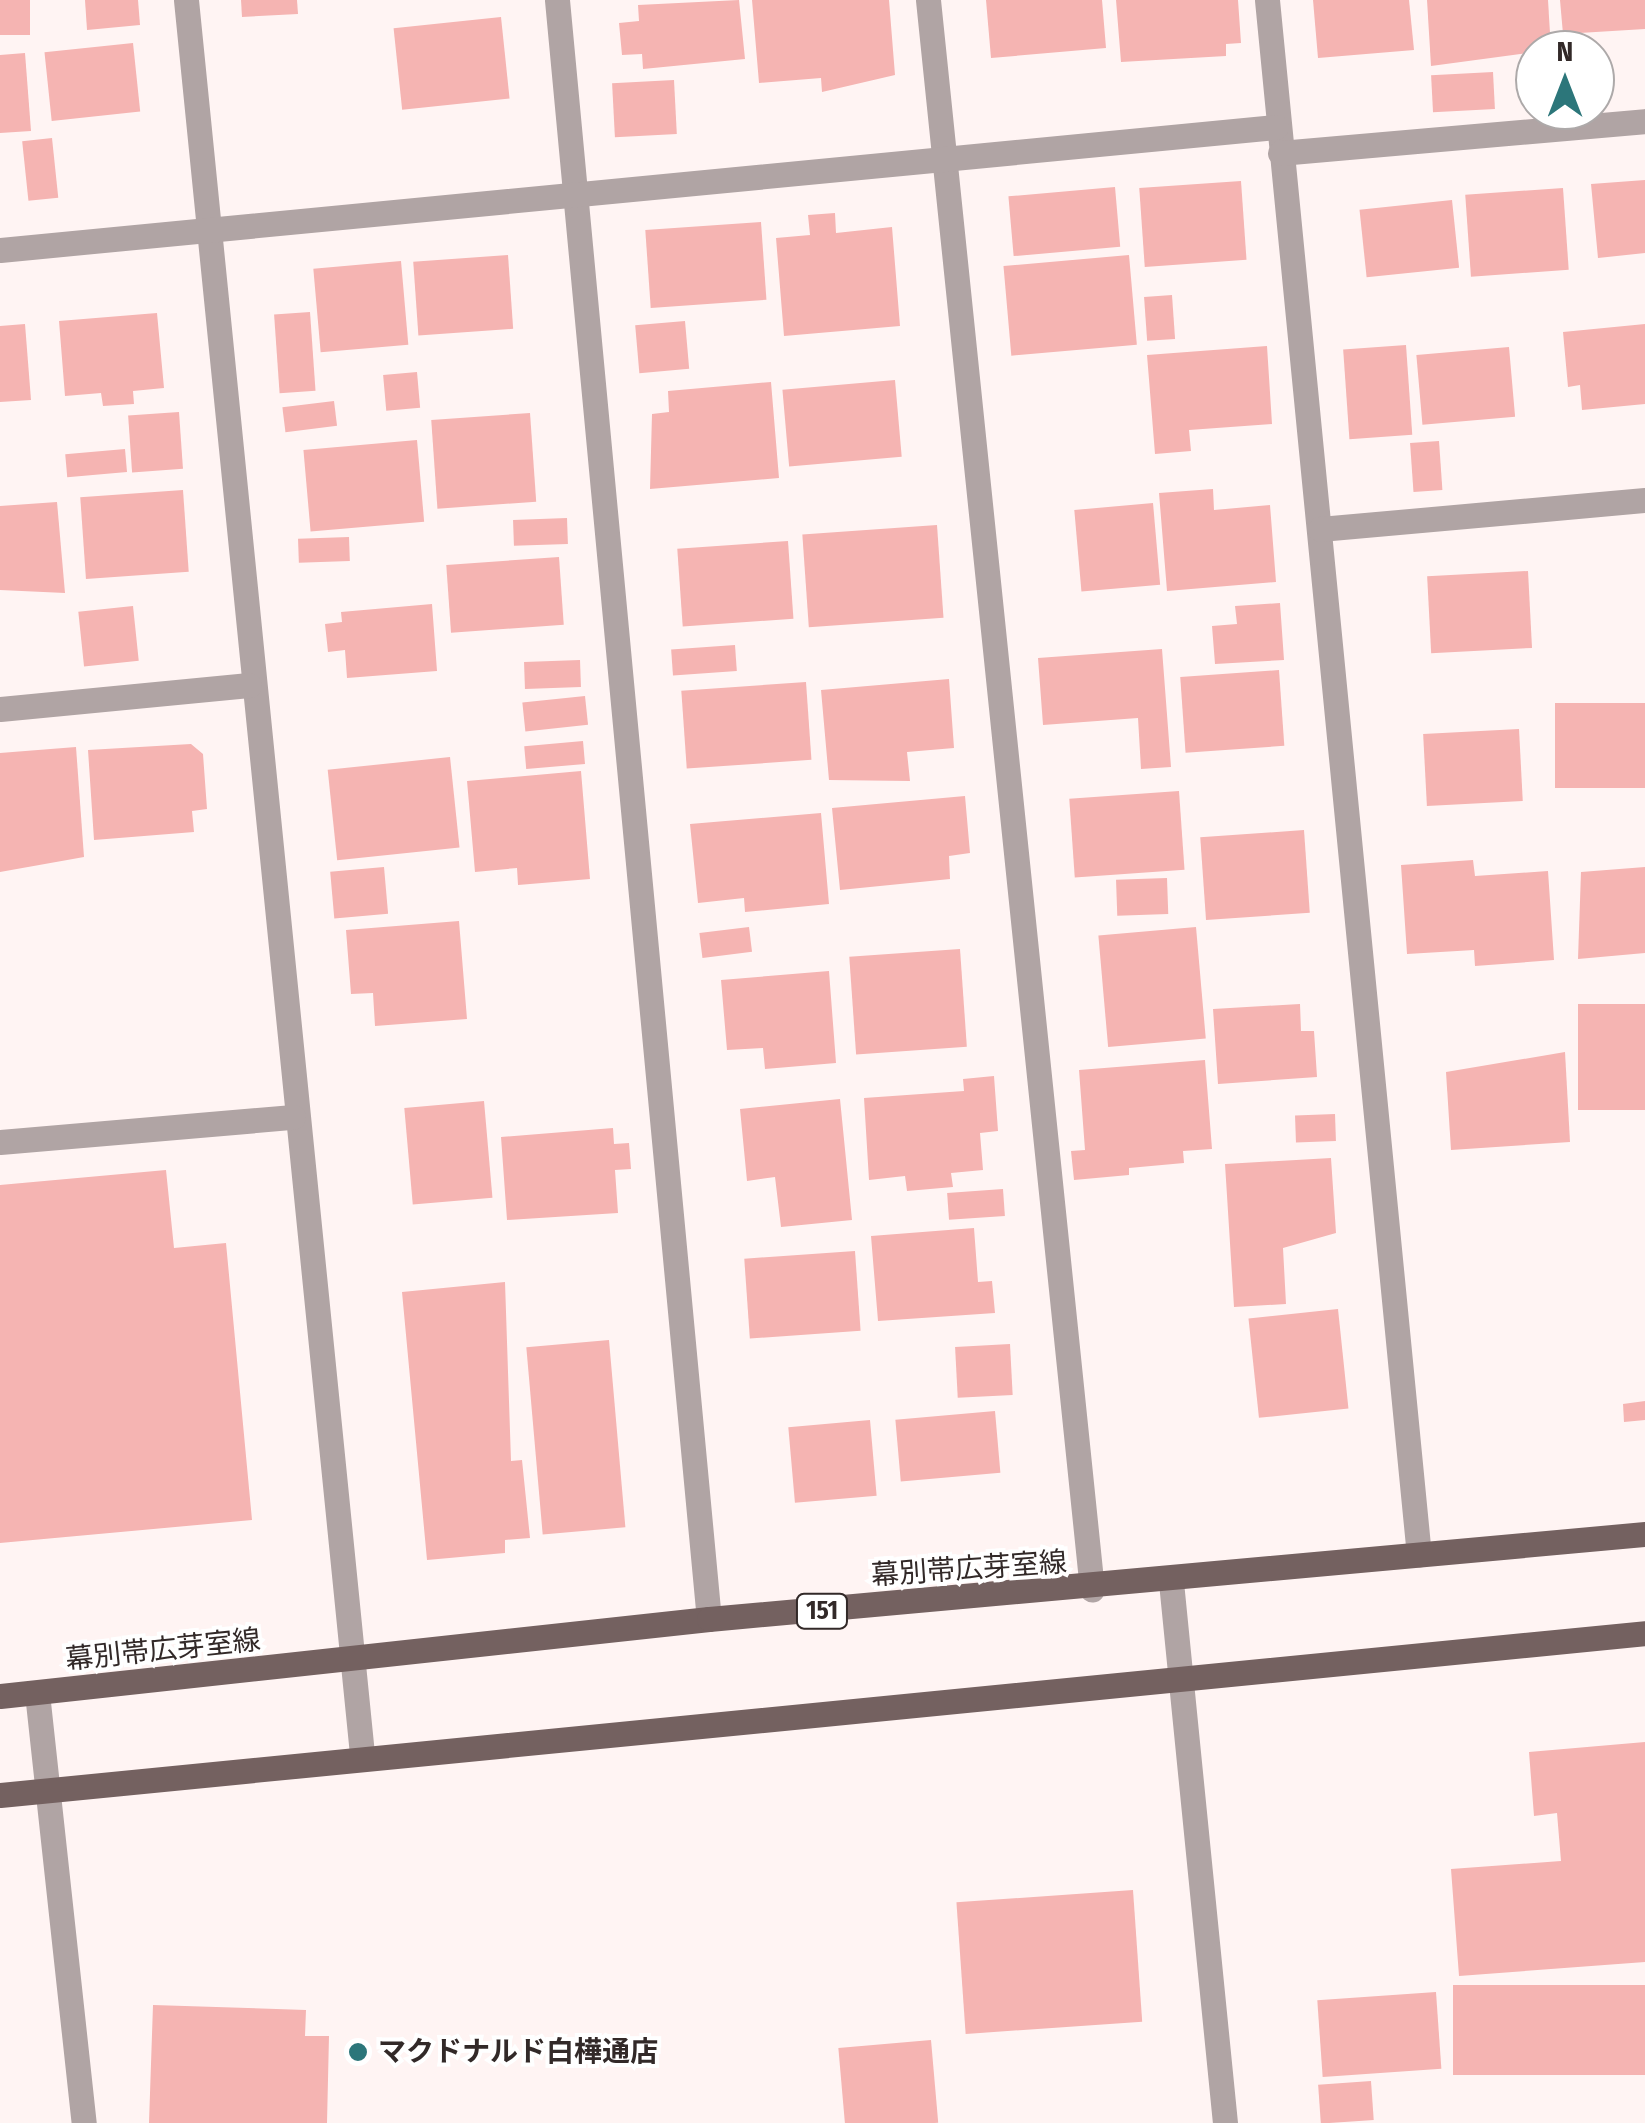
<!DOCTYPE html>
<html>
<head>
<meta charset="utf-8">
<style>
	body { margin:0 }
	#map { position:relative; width:1645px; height:2123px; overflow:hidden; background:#fff4f3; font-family:"Fira Sans Condensed","Noto Sans JP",sans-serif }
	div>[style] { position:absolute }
	.building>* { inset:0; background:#f5b4b2; transform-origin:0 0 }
	.street>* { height:25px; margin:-12.5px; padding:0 12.5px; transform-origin:12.5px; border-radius:12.5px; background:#b0a4a4 }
	.primary>* { height:25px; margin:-12.5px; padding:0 12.5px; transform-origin:12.5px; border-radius:12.5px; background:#746160 }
	.dots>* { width:28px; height:28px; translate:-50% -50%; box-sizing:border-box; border:5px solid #fff; border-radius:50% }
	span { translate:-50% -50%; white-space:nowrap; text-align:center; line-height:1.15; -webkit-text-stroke:8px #fff; paint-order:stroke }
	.shield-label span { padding:2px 8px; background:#fff; border:2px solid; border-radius:8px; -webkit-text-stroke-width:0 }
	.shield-label { font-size:25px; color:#322928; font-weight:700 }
	.street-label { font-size:28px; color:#322928 }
	.poi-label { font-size:28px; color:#322928; font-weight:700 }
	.left { translate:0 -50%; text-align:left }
	.north { position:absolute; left:1515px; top:30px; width:100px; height:100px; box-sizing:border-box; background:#fff; border:2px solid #ada9a9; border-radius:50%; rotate:0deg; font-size:28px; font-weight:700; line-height:40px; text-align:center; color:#322928 }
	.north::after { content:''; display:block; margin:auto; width:35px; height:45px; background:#2c767a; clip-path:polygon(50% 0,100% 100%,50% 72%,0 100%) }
</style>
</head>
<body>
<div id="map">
	<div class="building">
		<i style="left:0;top:0;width:30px;height:35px"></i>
		<i style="clip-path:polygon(85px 0,138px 0,140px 25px,87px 30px)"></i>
		<i style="clip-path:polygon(241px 0,297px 0,298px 14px,242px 17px)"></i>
		<i style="clip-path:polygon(739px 0,745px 59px,643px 69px,642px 54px,622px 55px,619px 23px,639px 21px,638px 5px)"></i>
		<i style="clip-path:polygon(752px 0,889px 0,895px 75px,822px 92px,821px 78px,759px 83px)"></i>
		<i style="clip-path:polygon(986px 0,1102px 0,1106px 48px,991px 58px)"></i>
		<i style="clip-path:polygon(1116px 0,1238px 0,1241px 43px,1226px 44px,1226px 56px,1121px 62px)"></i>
		<i style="clip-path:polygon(1313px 0,1409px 0,1414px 50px,1318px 58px)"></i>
		<i style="clip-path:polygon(1427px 0,1548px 0,1551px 50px,1431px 66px)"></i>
		<i style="clip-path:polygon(1560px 0,1645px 0,1645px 29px,1563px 34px)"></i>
		<i style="left:501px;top:17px;width:82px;height:108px;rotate:84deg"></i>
		<i style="left:133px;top:43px;width:69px;height:89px;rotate:84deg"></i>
		<i style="clip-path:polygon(25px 53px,31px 131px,0 133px,0 55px)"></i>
		<i style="left:1493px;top:72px;width:37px;height:62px;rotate:87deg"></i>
		<i style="left:674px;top:80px;width:54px;height:62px;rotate:87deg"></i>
		<i style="left:52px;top:138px;width:60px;height:30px;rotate:84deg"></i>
		<i style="clip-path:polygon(1645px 180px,1645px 253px,1598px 258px,1591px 184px)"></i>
		<i style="left:1241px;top:181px;width:79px;height:102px;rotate:86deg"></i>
		<i style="left:1115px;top:187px;width:60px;height:107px;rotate:85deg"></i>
		<i style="left:1563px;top:188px;width:82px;height:98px;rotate:86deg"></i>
		<i style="left:1452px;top:200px;width:68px;height:93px;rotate:84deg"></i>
		<i style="clip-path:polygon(835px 213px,836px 233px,892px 227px,900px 326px,784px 336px,776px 238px,810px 235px,808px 215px)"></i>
		<i style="left:761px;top:222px;width:78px;height:116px;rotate:86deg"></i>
		<i style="left:508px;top:255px;width:74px;height:95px;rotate:86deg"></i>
		<i style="left:1129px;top:255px;width:90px;height:126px;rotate:85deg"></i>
		<i style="left:401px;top:261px;width:84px;height:88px;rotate:85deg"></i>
		<i style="left:1172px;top:295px;width:44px;height:28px;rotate:86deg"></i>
		<i style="left:310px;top:312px;width:79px;height:36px;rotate:86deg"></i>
		<i style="clip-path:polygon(157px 313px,164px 388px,133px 391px,134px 404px,103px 406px,101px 393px,65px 396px,59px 321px)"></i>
		<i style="left:685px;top:321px;width:48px;height:50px;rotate:85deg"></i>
		<i style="clip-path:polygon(25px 324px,31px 400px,0 402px,0 326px)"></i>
		<i style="clip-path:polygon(1645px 324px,1645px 404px,1582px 410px,1580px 385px,1568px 387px,1563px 332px)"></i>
		<i style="left:1406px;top:345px;width:90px;height:63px;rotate:86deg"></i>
		<i style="clip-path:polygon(1267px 346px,1272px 424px,1189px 430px,1191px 451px,1155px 454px,1147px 355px)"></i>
		<i style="left:1509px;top:347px;width:70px;height:93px;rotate:85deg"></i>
		<i style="left:417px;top:372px;width:36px;height:34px;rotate:85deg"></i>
		<i style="left:895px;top:380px;width:77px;height:113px;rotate:85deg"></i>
		<i style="clip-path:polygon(771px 382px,779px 478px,650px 489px,652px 414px,669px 412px,668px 391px)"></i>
		<i style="left:334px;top:401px;width:25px;height:52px;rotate:83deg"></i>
		<i style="left:179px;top:412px;width:57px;height:51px;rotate:86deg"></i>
		<i style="left:530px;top:413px;width:89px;height:99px;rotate:86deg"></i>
		<i style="left:417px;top:440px;width:82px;height:114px;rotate:85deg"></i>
		<i style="left:1439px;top:441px;width:49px;height:29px;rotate:86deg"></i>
		<i style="left:125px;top:449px;width:23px;height:60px;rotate:85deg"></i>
		<i style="clip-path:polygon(1213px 489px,1214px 510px,1270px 505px,1276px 582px,1167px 591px,1159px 493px)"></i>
		<i style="left:183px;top:490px;width:82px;height:103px;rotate:86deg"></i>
		<i style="clip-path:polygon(57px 502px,65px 593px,0 590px,0 506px)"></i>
		<i style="left:1153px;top:503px;width:82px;height:79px;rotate:85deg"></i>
		<i style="left:567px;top:518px;width:26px;height:54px;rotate:88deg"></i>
		<i style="left:937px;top:525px;width:93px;height:135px;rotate:86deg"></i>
		<i style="left:349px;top:537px;width:24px;height:51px;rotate:88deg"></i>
		<i style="left:788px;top:541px;width:78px;height:111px;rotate:86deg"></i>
		<i style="left:559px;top:557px;width:68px;height:113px;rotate:86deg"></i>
		<i style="left:1528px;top:571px;width:77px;height:101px;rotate:87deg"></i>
		<i style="clip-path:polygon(1280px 603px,1284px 660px,1215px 664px,1212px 626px,1237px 624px,1235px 606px)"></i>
		<i style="clip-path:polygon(432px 604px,437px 671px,347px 678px,345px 650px,328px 652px,325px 624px,342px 622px,341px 612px)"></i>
		<i style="left:133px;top:606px;width:55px;height:55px;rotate:84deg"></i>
		<i style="left:735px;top:645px;width:26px;height:64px;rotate:86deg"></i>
		<i style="clip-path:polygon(1162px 649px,1171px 767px,1141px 769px,1138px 718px,1043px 725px,1038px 658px)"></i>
		<i style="left:580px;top:660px;width:27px;height:56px;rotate:88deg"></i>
		<i style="left:1279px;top:670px;width:76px;height:99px;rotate:86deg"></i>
		<i style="clip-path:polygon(949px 679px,954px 748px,907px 752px,910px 781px,829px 780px,821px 690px)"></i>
		<i style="left:806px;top:682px;width:78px;height:125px;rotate:86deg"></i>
		<i style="left:585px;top:696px;width:29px;height:63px;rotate:84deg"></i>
		<i style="left:1645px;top:703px;width:85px;height:90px;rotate:90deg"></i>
		<i style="left:1519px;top:729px;width:72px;height:96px;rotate:87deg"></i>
		<i style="left:583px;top:741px;width:23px;height:59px;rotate:85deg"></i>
		<i style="clip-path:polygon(191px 744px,203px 754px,207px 809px,192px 811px,194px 832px,94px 840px,88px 750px)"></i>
		<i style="clip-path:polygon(76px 747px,84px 857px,0 872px,0 753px)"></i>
		<i style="left:450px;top:757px;width:91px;height:123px;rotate:84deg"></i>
		<i style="clip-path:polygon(581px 771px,590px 879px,518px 885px,517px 868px,475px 872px,467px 781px)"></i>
		<i style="left:1179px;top:791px;width:79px;height:110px;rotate:86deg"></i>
		<i style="clip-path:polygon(965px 796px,970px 853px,949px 856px,950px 879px,840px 890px,832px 808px)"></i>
		<i style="clip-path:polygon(821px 813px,829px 904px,745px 912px,744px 898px,698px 903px,690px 824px)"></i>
		<i style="left:1304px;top:830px;width:83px;height:104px;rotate:86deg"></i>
		<i style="clip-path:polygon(1473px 860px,1475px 876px,1548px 871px,1554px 960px,1475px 966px,1474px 950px,1407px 954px,1401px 865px)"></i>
		<i style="left:384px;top:867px;width:47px;height:54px;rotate:85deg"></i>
		<i style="clip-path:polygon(1645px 867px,1645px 953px,1578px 959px,1581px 872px)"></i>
		<i style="left:1167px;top:878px;width:36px;height:51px;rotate:88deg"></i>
		<i style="clip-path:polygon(459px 921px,467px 1019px,375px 1026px,373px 993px,351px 994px,346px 930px)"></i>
		<i style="left:749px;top:927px;width:25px;height:50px;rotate:83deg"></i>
		<i style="left:1196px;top:927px;width:112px;height:98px;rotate:85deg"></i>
		<i style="left:960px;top:949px;width:98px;height:111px;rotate:86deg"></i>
		<i style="clip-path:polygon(829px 971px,836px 1063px,765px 1069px,763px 1048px,727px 1050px,721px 980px)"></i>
		<i style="clip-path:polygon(1300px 1004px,1301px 1031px,1314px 1031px,1317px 1077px,1218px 1084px,1213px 1009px)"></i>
		<i style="left:1645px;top:1004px;width:106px;height:67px;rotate:90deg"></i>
		<i style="clip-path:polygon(1565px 1052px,1570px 1142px,1451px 1150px,1446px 1072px)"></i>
		<i style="clip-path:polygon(1205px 1060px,1212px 1149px,1183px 1151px,1184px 1163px,1129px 1168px,1129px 1175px,1074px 1180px,1071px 1151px,1085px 1150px,1079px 1070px)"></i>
		<i style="clip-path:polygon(994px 1076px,998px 1131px,980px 1133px,983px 1170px,951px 1173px,953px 1187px,907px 1191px,905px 1176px,869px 1180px,864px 1098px,964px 1091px,963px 1079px)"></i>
		<i style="clip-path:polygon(840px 1099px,852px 1220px,781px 1227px,775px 1177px,747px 1181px,740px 1109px)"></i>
		<i style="left:484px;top:1101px;width:97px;height:80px;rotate:85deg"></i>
		<i style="left:1335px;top:1114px;width:27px;height:40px;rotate:88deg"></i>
		<i style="clip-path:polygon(613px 1128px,614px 1144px,629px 1143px,631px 1169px,615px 1170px,618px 1213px,507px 1220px,501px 1137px)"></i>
		<i style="clip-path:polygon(1331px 1158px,1336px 1233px,1283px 1248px,1286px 1304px,1234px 1307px,1225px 1164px)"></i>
		<i style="clip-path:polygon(166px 1170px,174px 1248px,226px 1243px,252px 1520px,0 1543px,0 1185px)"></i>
		<i style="left:1003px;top:1189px;width:27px;height:56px;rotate:86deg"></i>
		<i style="clip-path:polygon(974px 1228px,978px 1282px,992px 1281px,995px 1313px,878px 1321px,871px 1236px)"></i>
		<i style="left:855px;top:1251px;width:80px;height:111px;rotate:86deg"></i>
		<i style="clip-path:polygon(505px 1282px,511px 1461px,522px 1460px,530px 1538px,505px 1540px,505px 1553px,427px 1560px,402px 1292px)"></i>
		<i style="left:1338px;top:1309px;width:100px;height:90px;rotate:84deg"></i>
		<i style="left:609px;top:1340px;width:188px;height:83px;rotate:85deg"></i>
		<i style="left:1010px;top:1344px;width:51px;height:55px;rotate:87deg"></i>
		<i style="clip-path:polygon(1645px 1401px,1645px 1420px,1624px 1422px,1623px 1404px)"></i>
		<i style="left:995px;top:1411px;width:62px;height:100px;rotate:85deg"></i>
		<i style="left:870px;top:1420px;width:76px;height:82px;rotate:85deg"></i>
		<i style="clip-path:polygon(1645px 1742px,1645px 1962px,1459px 1976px,1451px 1869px,1561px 1861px,1557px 1813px,1534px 1816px,1529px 1752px)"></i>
		<i style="left:1133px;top:1890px;width:132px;height:177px;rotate:86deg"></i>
		<i style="left:1645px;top:1985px;width:90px;height:192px;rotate:90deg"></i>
		<i style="left:1436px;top:1992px;width:77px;height:119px;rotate:86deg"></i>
		<i style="clip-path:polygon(153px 2005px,306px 2010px,305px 2036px,329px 2036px,327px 2123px,149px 2123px)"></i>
		<i style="left:931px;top:2040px;width:83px;height:93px;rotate:85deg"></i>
		<i style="left:1371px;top:2081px;width:39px;height:53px;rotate:86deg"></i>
	</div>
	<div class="street">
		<i style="left:186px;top:0;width:1762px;rotate:84.27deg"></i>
		<i style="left:557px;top:0;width:1626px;rotate:84.64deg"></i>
		<i style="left:928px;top:0;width:1598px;rotate:84.11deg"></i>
		<i style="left:1267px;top:0;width:1562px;rotate:84.42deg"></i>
		<i style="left:1280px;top:153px;width:366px;rotate:-5deg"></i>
		<i style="left:0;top:250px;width:1282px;rotate:-5.51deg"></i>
		<i style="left:1320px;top:529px;width:326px;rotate:-5.1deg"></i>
		<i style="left:0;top:709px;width:250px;rotate:-5.5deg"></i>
		<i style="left:0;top:1142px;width:294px;rotate:-4.9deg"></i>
		<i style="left:1171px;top:1582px;width:544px;rotate:84.3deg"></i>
		<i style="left:37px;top:1693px;width:433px;rotate:83.8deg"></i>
	</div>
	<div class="primary">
		<i style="left:0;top:1696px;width:713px;rotate:-6.2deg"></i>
		<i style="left:709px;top:1619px;width:940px;rotate:-5.19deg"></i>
		<i style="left:0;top:1795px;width:1653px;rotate:-5.62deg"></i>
	</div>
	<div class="dots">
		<i style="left:358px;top:2052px;background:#2c767a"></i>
	</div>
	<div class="shield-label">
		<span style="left:822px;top:1611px">151</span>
	</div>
	<div class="street-label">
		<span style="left:969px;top:1569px;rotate:-4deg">幕別帯広芽室線</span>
		<span style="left:163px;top:1650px;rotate:-6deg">幕別帯広芽室線</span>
	</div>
	<div class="poi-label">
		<span class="left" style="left:378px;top:2052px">マクドナルド白樺通店</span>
	</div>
	<div class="north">N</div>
</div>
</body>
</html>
